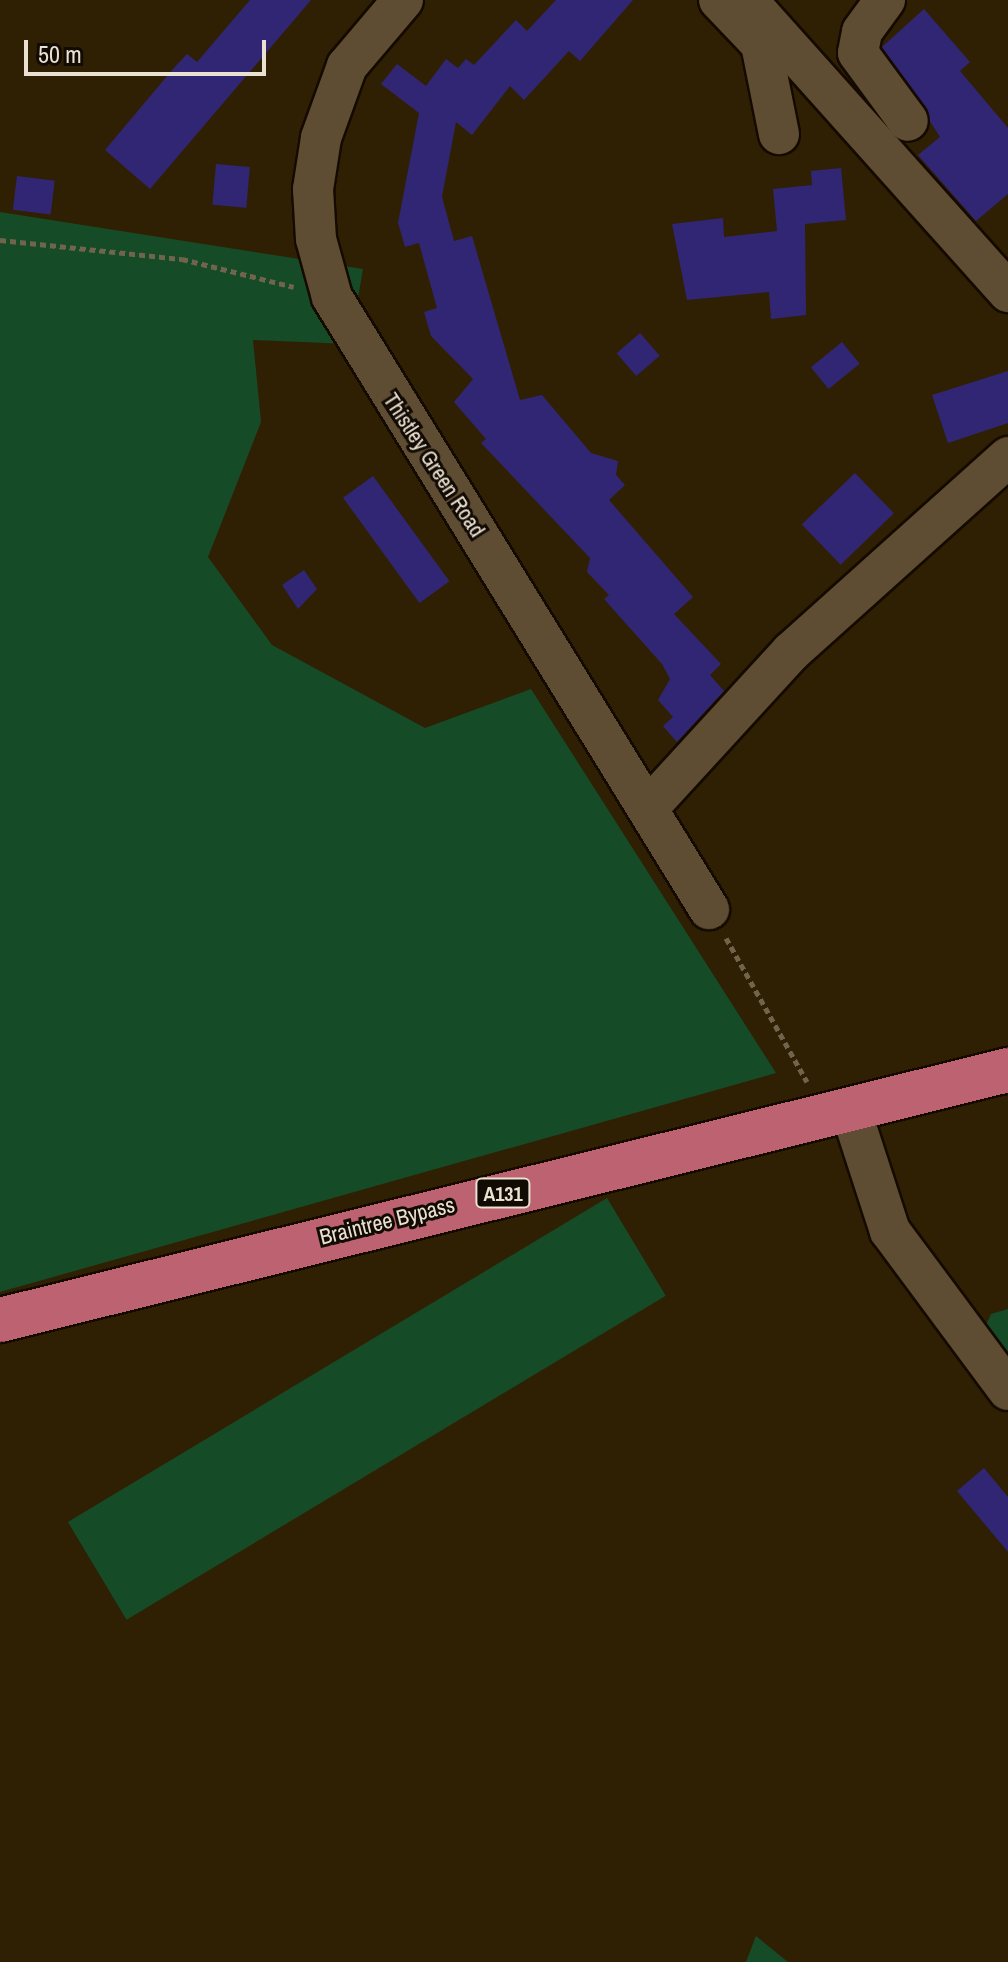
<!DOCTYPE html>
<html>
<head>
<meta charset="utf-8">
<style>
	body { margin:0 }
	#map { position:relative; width:1008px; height:1962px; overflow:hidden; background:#2f2004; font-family:"Archivo Narrow",sans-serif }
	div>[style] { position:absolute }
	.green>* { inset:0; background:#164b27; transform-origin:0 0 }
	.building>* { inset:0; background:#312674; transform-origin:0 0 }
	.path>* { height:5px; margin-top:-2.5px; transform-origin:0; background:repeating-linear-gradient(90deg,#71644c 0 6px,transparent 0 10px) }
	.roads { filter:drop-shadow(2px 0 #150a00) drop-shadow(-2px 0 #150a00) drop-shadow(0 2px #150a00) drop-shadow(0 -2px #150a00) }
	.minor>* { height:40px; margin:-20px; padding:0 20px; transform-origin:20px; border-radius:20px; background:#5e4d32 }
	.highway>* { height:44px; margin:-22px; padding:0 22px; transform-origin:22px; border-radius:22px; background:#bc6270 }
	span { translate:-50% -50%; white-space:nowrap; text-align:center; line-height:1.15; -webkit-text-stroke:6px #120b03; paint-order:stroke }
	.shield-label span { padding:2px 6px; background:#120b03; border:2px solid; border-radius:6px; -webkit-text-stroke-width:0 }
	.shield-label { font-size:20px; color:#ebe1d2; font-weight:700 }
	.street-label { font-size:22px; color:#ebe1d2 }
	.scale { position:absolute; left:24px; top:40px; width:242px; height:36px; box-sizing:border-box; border:4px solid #ebe1d2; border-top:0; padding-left:10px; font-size:24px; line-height:28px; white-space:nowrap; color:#ebe1d2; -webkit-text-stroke:6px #120b03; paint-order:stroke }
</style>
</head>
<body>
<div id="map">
	<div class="green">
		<i style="clip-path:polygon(0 212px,363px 269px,350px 344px,253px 340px,261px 422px,208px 557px,272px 645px,425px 728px,531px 689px,776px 1073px,0 1292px)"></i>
		<i style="left:607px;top:1198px;width:114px;height:629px;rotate:59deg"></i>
		<i style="clip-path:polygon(1008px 1309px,1008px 1369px,982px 1334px,991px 1314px)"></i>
		<i style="clip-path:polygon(756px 1936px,788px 1962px,746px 1962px)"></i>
	</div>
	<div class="building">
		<i style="clip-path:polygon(250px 0,311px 0,150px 189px,105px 150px,173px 69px,187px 54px,197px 62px)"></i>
		<i style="clip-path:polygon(556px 0,633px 0,580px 61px,569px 51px,524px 100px,510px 86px,472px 135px,456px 122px,442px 197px,454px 241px,472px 236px,520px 400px,542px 395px,591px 453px,618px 461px,616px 475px,625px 485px,609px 500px,693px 597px,674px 614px,721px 664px,710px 675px,724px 691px,677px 742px,663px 726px,673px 717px,658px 700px,670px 679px,662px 664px,604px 599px,609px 595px,587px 572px,590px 558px,481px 443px,486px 439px,454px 402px,473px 379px,431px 336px,424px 312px,437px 308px,419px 243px,405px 247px,398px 223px,419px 113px,381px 84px,397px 64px,426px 86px,446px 59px,458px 68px,466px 59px,474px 65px,516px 20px,527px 31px)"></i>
		<i style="clip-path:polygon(924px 9px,970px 62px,960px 71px,1008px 128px,1008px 194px,976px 221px,918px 155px,940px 137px,882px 47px)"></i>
		<i style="left:216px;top:164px;width:34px;height:41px;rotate:5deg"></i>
		<i style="clip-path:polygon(841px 168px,846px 220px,805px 224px,806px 315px,771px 319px,769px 292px,687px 300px,672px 224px,723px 218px,724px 237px,777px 231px,773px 189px,812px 185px,811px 171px)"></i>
		<i style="left:17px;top:176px;width:38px;height:34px;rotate:7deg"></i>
		<i style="left:640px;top:333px;width:30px;height:31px;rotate:49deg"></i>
		<i style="left:842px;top:342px;width:28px;height:40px;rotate:51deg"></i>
		<i style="clip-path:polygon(1008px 371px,1008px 423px,948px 443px,932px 395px)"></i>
		<i style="left:855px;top:473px;width:56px;height:74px;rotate:46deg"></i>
		<i style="left:373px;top:476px;width:130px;height:37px;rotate:54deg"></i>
		<i style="clip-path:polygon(304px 570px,317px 589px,298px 609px,282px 585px)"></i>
		<i style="clip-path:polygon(984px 1468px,1008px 1497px,1008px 1552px,957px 1491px)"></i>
	</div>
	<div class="path">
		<i style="left:0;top:240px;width:183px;rotate:6deg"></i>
		<i style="left:182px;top:259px;width:115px;rotate:14deg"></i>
		<i style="left:726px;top:938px;width:165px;rotate:60.6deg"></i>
	</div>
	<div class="roads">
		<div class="minor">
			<i style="left:403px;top:0;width:87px;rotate:130.3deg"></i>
			<i style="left:347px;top:66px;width:77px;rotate:109.9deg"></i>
			<i style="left:321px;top:138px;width:52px;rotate:98.9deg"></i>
			<i style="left:313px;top:189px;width:50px;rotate:86.6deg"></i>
			<i style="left:316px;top:239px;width:60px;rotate:74.6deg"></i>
			<i style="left:332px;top:297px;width:719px;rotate:58.37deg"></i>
			<i style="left:719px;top:0;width:61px;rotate:46.3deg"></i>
			<i style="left:761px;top:44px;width:92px;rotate:78.7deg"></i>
			<i style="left:747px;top:0;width:392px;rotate:48.2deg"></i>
			<i style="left:885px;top:0;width:39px;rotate:126deg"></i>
			<i style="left:862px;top:32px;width:21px;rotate:101deg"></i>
			<i style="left:858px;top:53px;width:84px;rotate:53.7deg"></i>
			<i style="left:648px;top:808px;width:212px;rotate:-47.5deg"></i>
			<i style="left:791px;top:652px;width:292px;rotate:-41.9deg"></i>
			<i style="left:850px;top:1108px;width:129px;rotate:72deg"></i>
			<i style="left:890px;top:1231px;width:198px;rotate:53.4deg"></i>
		</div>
		<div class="highway">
			<i style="left:0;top:1320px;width:1039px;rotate:-13.93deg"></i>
		</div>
	</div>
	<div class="shield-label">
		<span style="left:503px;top:1193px">A131</span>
	</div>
	<div class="street-label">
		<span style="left:434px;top:465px;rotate:57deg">Thistley Green Road</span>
		<span style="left:387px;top:1221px;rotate:-14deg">Braintree Bypass</span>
	</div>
	<div class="scale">50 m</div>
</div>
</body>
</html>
